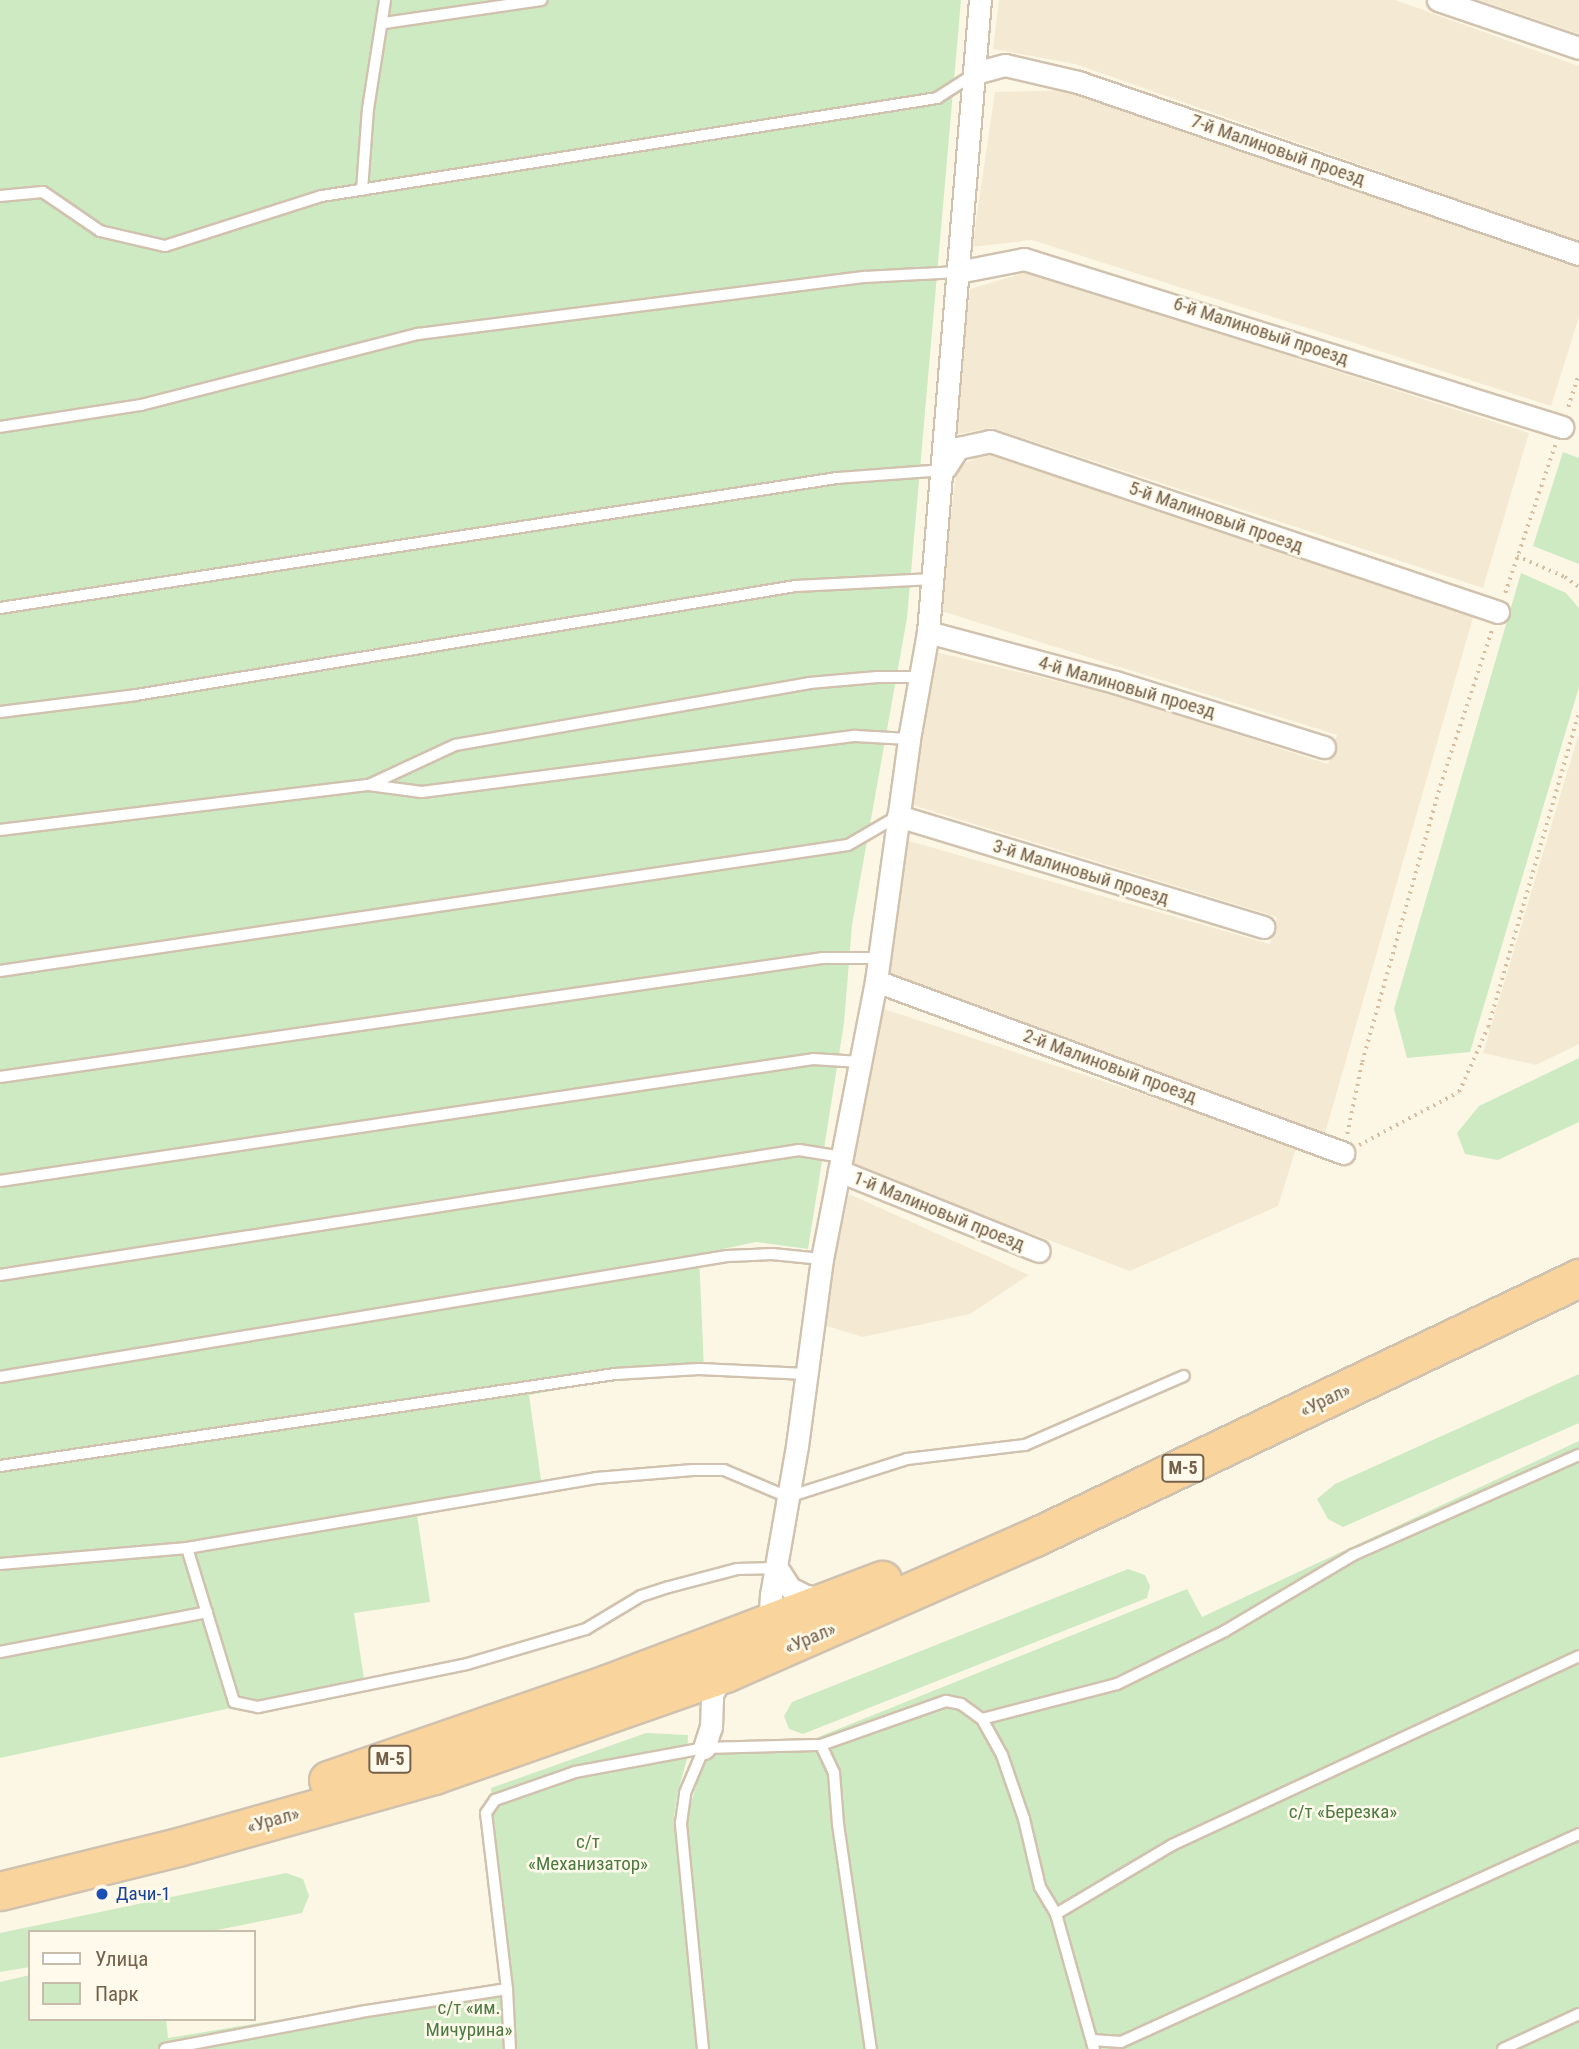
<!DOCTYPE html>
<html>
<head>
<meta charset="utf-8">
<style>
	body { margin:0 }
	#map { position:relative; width:1579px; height:2049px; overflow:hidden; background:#fcf7e5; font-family:"Roboto Condensed",sans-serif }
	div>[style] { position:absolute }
	.residential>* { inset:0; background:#f4ead3 }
	.green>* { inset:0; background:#cdeac3 }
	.path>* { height:3.5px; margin-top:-1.75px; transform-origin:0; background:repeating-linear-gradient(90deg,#d7bd9f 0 2px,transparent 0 7px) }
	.roads { filter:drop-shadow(2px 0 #d0c2ae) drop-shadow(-2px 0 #d0c2ae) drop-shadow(0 2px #d0c2ae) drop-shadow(0 -2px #d0c2ae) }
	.service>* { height:10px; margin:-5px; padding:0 5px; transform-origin:5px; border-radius:5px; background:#fff }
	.minor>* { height:21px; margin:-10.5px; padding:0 10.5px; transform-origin:10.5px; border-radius:10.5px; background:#fff }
	.trunk>* { height:37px; margin:-18.5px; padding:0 18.5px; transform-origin:18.5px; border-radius:18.5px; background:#f9d49c }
	.dots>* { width:19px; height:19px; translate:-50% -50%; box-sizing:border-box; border:4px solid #fffaeb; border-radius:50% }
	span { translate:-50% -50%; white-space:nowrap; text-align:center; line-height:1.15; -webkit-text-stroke:5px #fffaeb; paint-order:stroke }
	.shield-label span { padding:2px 5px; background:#fffaeb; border:2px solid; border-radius:5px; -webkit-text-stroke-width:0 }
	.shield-label { font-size:18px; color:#75604a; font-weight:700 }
	.street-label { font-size:19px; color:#75604a }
	.park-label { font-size:19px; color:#4b7b42 }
	.transit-label { font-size:19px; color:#164399 }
	.left { translate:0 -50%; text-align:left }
	.legend { position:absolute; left:28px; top:1930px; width:228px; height:91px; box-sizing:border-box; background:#fffaeb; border:2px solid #c8bcab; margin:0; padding:9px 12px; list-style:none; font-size:21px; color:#75604a }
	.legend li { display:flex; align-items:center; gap:14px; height:35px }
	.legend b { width:35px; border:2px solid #c8bcab }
</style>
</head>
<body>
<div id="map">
	<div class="residential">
		<i style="clip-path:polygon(999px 0,1395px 0,1579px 66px,1579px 242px,1075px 64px,993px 49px)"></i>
		<i style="clip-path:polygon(1479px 0,1579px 0,1579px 34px)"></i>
		<i style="clip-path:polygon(1069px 90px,1579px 266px,1579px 317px,1551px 406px,1032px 240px,972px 247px,995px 92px)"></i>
		<i style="clip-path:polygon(1027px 272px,1529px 433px,1483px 588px,992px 428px,952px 435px,970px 289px)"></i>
		<i style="clip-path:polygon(988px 452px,1474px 614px,1324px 1137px,879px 976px,902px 839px,1270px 944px,1277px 917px,906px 803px,931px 651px,1115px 695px,1328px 764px,1337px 735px,938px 610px,957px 467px)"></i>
		<i style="clip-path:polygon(1579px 733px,1579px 1044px,1536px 1065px,1483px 1053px)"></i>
		<i style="clip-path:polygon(875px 1006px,1297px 1145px,1278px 1206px,1130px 1271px,846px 1163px)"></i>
		<i style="clip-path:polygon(849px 1194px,1029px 1275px,970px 1314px,863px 1337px,820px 1324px)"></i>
	</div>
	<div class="green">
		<i style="clip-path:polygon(0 0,961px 0,907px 618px,852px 925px,844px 1023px,808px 1249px,756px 1242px,699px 1254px,704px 1371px,614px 1380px,529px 1395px,543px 1494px,417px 1515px,430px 1602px,354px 1613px,364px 1679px,0 1758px)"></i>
		<i style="clip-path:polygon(1563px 452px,1579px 458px,1579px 564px,1533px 546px)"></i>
		<i style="clip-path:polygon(1521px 573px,1566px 593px,1579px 608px,1579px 687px,1470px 1052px,1407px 1058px,1394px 1009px)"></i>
		<i style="clip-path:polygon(1579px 1058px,1579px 1122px,1498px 1160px,1465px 1154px,1457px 1133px,1479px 1106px)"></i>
		<i style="clip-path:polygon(1579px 1374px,1579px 1423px,1343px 1527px,1328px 1519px,1317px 1499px,1335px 1484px)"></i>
		<i style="clip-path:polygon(1579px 1441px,1579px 2049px,709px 2049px,686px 1818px,710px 1743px,816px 1738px,1187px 1589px,1202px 1617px)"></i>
		<i style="clip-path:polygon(1128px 1569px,1145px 1575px,1150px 1586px,1147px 1598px,803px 1734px,789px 1729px,784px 1716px,792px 1702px)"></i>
		<i style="clip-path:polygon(646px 1733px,688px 1735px,687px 1759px,677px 1795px,674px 1817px,697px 2049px,514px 2049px,491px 1788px)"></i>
		<i style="clip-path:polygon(286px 1873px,303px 1879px,309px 1896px,302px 1913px,207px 1932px,30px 1932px,30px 1967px,0 1972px,0 1933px)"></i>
		<i style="clip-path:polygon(30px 1975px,30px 2019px,166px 2019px,168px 2038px,500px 1983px,504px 2049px,0 2049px,0 1982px)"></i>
	</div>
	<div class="path">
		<i style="left:1568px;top:407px;width:35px;rotate:-72deg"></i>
		<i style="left:1517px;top:556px;width:52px;rotate:23.6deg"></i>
		<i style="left:1565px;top:577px;width:17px;rotate:36deg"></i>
		<i style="left:1505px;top:593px;width:156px;rotate:-71.3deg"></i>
		<i style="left:1347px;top:1134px;width:74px;rotate:-78.2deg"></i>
		<i style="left:1362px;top:1062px;width:287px;rotate:-74.2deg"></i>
		<i style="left:1440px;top:786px;width:164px;rotate:-71.6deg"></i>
		<i style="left:1359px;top:1145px;width:113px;rotate:-27.9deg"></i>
		<i style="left:1459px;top:1092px;width:71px;rotate:-66deg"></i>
		<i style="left:1488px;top:1027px;width:328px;rotate:-73.9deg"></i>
	</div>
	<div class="roads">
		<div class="service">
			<i style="left:384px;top:23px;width:159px;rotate:-8.3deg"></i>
			<i style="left:362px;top:190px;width:81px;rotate:-85.8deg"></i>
			<i style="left:368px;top:109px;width:110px;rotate:-81.1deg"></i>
			<i style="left:0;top:196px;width:43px;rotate:-5.3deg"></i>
			<i style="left:43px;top:192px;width:69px;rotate:34.4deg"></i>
			<i style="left:100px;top:231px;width:67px;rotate:13deg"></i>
			<i style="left:165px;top:246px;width:165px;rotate:-17.7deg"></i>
			<i style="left:322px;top:196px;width:623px;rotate:-9.05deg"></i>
			<i style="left:937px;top:98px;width:43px;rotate:-32.6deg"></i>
			<i style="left:0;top:427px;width:143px;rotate:-8.9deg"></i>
			<i style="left:141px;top:405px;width:286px;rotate:-14.4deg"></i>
			<i style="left:418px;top:334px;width:451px;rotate:-7.3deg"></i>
			<i style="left:865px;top:277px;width:93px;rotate:-3.1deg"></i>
			<i style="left:0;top:608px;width:847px;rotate:-8.83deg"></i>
			<i style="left:837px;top:478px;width:106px;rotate:-4.3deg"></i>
			<i style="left:0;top:712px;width:137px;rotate:-7.1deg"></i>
			<i style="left:136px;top:695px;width:669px;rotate:-9.38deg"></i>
			<i style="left:796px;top:586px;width:137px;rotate:-2.9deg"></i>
			<i style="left:369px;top:785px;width:95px;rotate:-24.9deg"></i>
			<i style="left:455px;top:745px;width:359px;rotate:-9.9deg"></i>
			<i style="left:809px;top:683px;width:69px;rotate:-5deg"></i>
			<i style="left:878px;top:677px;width:42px"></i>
			<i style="left:0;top:830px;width:372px;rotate:-7deg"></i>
			<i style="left:369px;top:785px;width:53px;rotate:7.5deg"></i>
			<i style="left:422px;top:792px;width:437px;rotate:-7.4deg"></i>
			<i style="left:855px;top:736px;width:54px;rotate:3.2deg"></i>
			<i style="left:0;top:971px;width:857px;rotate:-8.45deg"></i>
			<i style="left:848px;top:845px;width:58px;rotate:-30.1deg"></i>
			<i style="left:0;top:1077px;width:832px;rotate:-8.23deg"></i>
			<i style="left:823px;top:958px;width:56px"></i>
			<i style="left:0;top:1181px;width:822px;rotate:-8.53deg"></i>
			<i style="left:813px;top:1059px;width:47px;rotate:3.7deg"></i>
			<i style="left:0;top:1275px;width:809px;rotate:-8.89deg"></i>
			<i style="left:799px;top:1150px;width:44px;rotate:9.2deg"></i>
			<i style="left:0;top:1377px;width:737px;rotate:-9.45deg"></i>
			<i style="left:727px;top:1256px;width:45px;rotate:-2.5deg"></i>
			<i style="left:772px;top:1254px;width:50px;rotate:5.7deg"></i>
			<i style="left:0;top:1466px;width:622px;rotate:-8.51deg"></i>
			<i style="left:615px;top:1374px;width:84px;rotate:-3.4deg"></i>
			<i style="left:699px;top:1369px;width:108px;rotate:2.7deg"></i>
			<i style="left:187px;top:1548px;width:161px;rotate:73deg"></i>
			<i style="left:234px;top:1702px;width:25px;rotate:12deg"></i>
			<i style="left:258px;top:1707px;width:213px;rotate:-11.6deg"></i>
			<i style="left:467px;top:1664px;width:124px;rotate:-16.4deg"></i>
			<i style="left:586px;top:1629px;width:64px;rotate:-31deg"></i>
			<i style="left:641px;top:1596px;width:29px;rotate:-18deg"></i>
			<i style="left:669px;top:1587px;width:70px;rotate:-14.8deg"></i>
			<i style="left:737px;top:1569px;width:40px;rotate:-1.4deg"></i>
			<i style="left:0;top:1564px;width:188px;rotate:-4.9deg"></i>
			<i style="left:187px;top:1548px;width:415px;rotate:-9.7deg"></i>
			<i style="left:596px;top:1478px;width:97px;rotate:-4.7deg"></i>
			<i style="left:693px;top:1470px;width:31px"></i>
			<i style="left:724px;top:1470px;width:69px;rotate:22.9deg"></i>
			<i style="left:788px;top:1497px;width:125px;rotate:-17.7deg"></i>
			<i style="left:907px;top:1459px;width:119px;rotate:-6.8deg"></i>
			<i style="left:1025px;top:1445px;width:173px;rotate:-23.5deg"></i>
			<i style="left:0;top:1652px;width:211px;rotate:-10.9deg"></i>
			<i style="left:982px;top:1719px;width:41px;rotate:60.9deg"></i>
			<i style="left:1002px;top:1755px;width:68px;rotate:71deg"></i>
			<i style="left:1024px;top:1819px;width:70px;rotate:76.8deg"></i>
			<i style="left:1040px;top:1887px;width:31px;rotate:59deg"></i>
			<i style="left:1056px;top:1914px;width:140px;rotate:74.3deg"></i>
			<i style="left:821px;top:1745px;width:31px;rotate:65deg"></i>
			<i style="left:834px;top:1773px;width:51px;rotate:85.5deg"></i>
			<i style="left:838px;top:1824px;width:227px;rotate:81.7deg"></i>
			<i style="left:1056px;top:1914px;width:135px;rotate:-30.7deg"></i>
			<i style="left:1172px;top:1845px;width:449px;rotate:-24.9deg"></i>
			<i style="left:1092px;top:2040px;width:29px;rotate:4deg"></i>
			<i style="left:1121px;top:2042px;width:503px;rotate:-24.43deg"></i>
			<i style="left:165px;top:2049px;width:198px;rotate:-10.7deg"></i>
			<i style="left:360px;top:2012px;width:149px;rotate:-8.9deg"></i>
			<i style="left:510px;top:2049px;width:60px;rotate:-92.9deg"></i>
			<i style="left:507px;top:1989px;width:177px;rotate:-96.8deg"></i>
			<i style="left:486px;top:1813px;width:16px;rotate:-55deg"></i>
			<i style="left:495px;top:1800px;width:85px;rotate:-19.3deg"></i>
			<i style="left:575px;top:1772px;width:131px;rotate:-10.5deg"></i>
			<i style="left:704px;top:1748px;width:117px;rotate:-1.5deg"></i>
			<i style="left:821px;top:1745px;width:133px;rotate:-19.4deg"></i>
			<i style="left:946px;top:1701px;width:15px;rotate:11deg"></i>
			<i style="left:961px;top:1704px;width:26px;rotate:36deg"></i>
			<i style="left:982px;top:1719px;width:139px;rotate:-14.5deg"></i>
			<i style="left:1117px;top:1684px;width:120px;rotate:-26.1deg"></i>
			<i style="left:1225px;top:1631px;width:149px;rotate:-30.7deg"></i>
			<i style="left:1353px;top:1555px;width:247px;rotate:-23.9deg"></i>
			<i style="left:703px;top:2049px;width:227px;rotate:-95.6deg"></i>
			<i style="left:681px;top:1823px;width:30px;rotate:-82deg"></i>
			<i style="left:685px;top:1793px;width:49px;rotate:-67.1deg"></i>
			<i style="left:1503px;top:2049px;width:84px;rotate:-24.7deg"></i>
		</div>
		<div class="minor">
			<i style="left:1438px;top:0;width:149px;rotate:18.8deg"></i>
			<i style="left:975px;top:73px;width:31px;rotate:-15deg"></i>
			<i style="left:1005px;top:65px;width:75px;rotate:13.1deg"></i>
			<i style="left:1078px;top:82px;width:530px;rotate:18.95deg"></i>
			<i style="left:958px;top:272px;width:67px;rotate:-11.1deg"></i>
			<i style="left:1024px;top:259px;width:564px;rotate:17.34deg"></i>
			<i style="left:945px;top:468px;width:24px;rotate:-57deg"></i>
			<i style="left:958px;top:448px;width:33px;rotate:-12deg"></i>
			<i style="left:990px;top:441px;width:536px;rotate:18.6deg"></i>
			<i style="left:928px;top:632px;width:194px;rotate:15deg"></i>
			<i style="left:1115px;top:682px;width:219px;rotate:17.3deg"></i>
			<i style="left:898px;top:816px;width:382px;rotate:16.9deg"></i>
			<i style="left:876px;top:981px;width:498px;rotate:20.2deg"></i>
			<i style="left:839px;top:1171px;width:215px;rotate:21.8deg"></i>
			<i style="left:777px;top:1568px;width:24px;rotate:57deg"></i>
			<i style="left:790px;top:1588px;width:18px;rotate:27deg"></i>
			<i style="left:806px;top:1596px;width:16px;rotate:7deg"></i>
			<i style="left:774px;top:1629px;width:16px;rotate:-104deg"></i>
			<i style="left:770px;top:1613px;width:18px;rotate:-87deg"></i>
			<i style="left:771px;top:1595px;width:151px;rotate:-80.1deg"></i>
			<i style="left:797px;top:1446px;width:189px;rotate:-82.4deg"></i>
			<i style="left:822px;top:1259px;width:283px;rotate:-79deg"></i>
			<i style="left:876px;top:981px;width:244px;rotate:-82.2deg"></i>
			<i style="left:909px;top:739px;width:109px;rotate:-79.9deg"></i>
			<i style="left:928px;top:632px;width:634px;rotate:-85.3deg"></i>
			<i style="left:704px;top:1748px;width:22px;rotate:-72deg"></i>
			<i style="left:711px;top:1727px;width:33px;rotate:-88deg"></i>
			<i style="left:712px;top:1694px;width:22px;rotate:-60deg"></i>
		</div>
		<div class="trunk">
			<i style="left:328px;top:1780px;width:297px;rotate:-19deg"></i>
			<i style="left:609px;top:1683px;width:292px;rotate:-20.7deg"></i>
			<i style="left:0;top:1891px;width:183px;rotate:-13.9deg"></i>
			<i style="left:178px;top:1847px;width:266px;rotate:-15.7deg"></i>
			<i style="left:434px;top:1775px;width:308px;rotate:-19.3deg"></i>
			<i style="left:725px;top:1673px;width:339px;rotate:-23.7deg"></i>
			<i style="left:1035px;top:1537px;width:603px;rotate:-25.46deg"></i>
		</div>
	</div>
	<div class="dots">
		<i style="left:102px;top:1894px;background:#1a4fb4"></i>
	</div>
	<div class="shield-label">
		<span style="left:1183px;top:1468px">М-5</span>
		<span style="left:390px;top:1759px">М-5</span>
	</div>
	<div class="street-label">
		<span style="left:1278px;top:150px;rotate:19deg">7-й Малиновый проезд</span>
		<span style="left:1261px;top:331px;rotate:18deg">6-й Малиновый проезд</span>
		<span style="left:1216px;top:517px;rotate:19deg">5-й Малиновый проезд</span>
		<span style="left:1127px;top:687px;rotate:16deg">4-й Малиновый проезд</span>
		<span style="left:1081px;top:872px;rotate:17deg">3-й Малиновый проезд</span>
		<span style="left:1110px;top:1066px;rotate:20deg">2-й Малиновый проезд</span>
		<span style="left:939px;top:1211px;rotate:22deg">1-й Малиновый проезд</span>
		<span style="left:1325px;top:1400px;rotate:-26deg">«Урал»</span>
		<span style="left:810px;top:1638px;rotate:-23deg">«Урал»</span>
		<span style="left:273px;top:1820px;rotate:-16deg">«Урал»</span>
	</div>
	<div class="park-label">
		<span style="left:1343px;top:1812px">с/т «Березка»</span>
		<span style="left:588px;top:1853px">с/т<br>«Механизатор»</span>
		<span style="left:469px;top:2019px">с/т «им.<br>Мичурина»</span>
	</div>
	<div class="transit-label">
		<span class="left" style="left:116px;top:1894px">Дачи-1</span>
	</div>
	<ul class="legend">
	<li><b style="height:9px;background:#fff"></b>Улица</li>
	<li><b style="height:19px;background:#cdeac3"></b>Парк</li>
	</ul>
</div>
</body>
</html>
